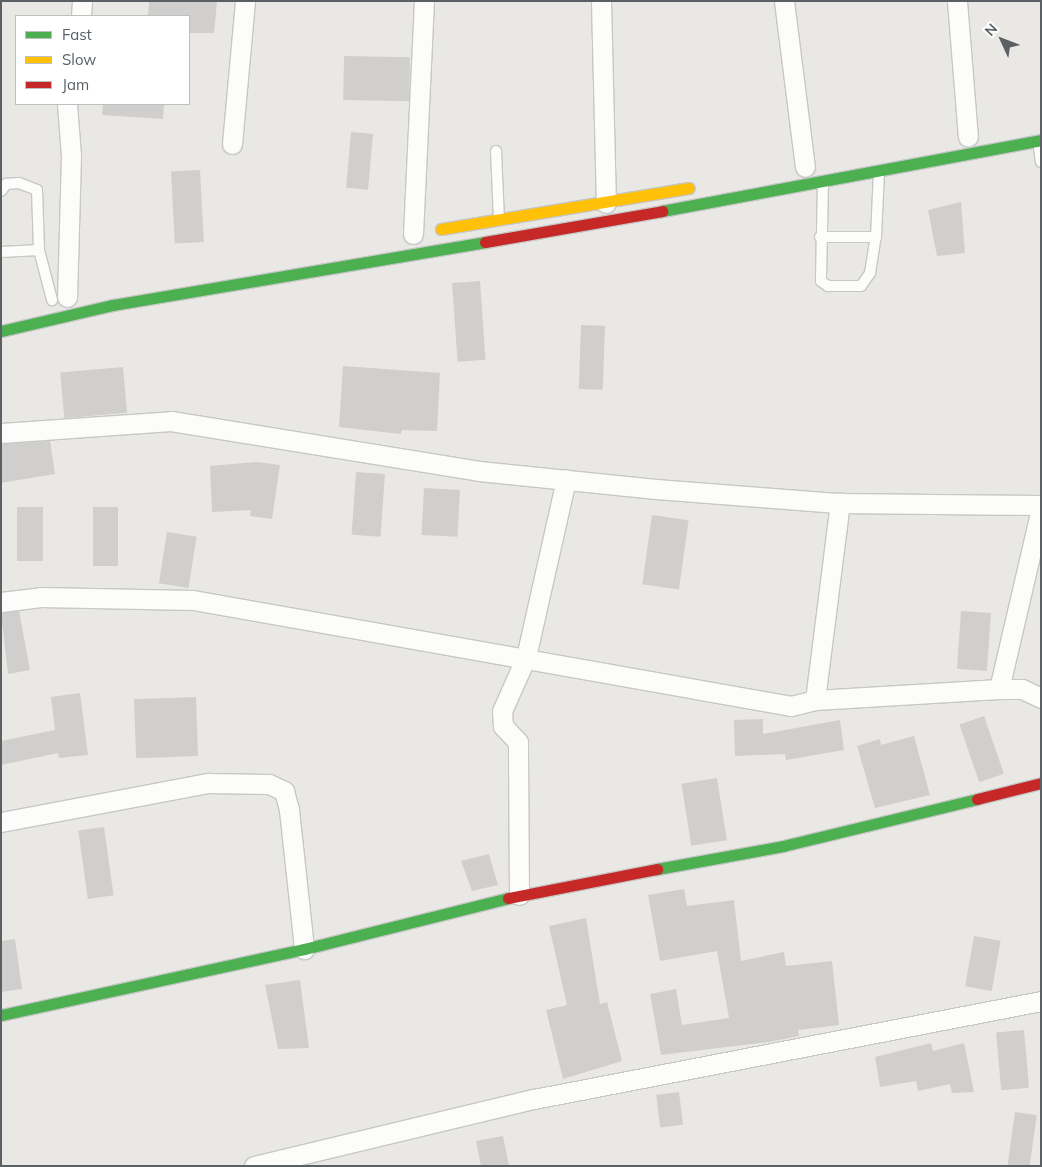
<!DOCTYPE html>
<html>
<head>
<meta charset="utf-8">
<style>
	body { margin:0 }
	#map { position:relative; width:1042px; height:1167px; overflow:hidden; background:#eae8e5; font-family:Mulish,sans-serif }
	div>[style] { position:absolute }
	.building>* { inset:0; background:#d1cfcd; transform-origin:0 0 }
	.roads { filter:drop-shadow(1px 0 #c6c7c7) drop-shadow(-1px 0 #c6c7c7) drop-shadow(0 1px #c6c7c7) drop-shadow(0 -1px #c6c7c7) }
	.lane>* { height:10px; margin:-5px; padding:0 5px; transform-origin:5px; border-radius:5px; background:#fcfcfb }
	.street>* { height:19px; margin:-9.5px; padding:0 9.5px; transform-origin:9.5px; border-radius:9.5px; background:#fcfcfb }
	.fast>* { height:11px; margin:-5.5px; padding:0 5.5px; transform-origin:5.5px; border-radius:5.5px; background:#4caf50 }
	.slow>* { height:11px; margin:-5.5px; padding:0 5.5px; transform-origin:5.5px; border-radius:5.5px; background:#ffc107 }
	.jam>* { height:11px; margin:-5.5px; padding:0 5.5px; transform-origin:5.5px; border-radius:5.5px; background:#c62828 }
	span { translate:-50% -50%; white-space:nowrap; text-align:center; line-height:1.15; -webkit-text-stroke:4px #fff; paint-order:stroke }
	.frame { position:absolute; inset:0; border:2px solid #5a6063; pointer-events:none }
	.legend { position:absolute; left:15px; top:15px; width:175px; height:90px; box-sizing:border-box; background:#fff; border:1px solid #bdbfc1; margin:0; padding:6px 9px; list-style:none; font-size:15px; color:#5a6063 }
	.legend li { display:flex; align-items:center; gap:10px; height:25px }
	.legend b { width:25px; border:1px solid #bdbfc1 }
	.north { position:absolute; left:977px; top:15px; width:50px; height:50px; -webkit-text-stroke:4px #fff; paint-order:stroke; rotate:313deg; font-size:14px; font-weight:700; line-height:20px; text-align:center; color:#5a6063 }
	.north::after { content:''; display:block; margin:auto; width:18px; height:22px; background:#5a6063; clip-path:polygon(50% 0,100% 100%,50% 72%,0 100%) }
</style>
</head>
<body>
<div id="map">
	<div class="building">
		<i style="clip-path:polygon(149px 1px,217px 2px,214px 33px,189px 33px,189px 16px,148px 16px)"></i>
		<i style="left:344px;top:56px;width:66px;height:44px;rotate:1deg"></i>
		<i style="clip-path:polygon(103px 104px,164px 104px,163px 119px,102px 115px)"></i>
		<i style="left:351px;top:132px;width:22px;height:56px;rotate:5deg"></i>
		<i style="left:200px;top:170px;width:72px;height:29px;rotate:87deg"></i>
		<i style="clip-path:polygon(961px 202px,965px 253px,937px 256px,928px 210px)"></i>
		<i style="left:480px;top:281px;width:79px;height:28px;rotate:86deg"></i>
		<i style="left:581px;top:325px;width:24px;height:64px;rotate:2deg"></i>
		<i style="clip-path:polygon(343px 366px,440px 373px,437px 431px,402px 430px,401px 434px,339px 427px)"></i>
		<i style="left:123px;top:367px;width:46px;height:63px;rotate:85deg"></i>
		<i style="clip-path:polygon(50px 441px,55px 474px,1px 483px,1px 444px)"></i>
		<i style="clip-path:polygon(257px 462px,280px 465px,272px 519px,250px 516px,251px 510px,212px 512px,210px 466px)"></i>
		<i style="left:356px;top:472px;width:29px;height:63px;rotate:4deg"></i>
		<i style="left:424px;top:488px;width:36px;height:47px;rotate:3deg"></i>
		<i style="left:17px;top:507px;width:26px;height:54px"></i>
		<i style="left:93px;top:507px;width:25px;height:59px"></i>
		<i style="left:652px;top:515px;width:37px;height:70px;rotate:8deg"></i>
		<i style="left:167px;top:532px;width:30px;height:52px;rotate:9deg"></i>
		<i style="clip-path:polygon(19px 611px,30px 670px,8px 674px,1px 613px)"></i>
		<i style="left:961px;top:611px;width:30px;height:58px;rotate:4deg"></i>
		<i style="clip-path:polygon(80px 693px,88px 755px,59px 758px,58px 753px,1px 765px,1px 741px,55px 730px,51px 697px)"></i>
		<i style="left:196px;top:697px;width:59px;height:62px;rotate:88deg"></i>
		<i style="left:984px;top:716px;width:61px;height:26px;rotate:71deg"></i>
		<i style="clip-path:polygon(763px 719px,763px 734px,840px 720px,844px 750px,786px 760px,785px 754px,735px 756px,734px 720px)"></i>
		<i style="clip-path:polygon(914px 736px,930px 795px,875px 808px,857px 746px,880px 739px,881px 745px)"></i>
		<i style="left:717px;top:778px;width:63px;height:36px;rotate:81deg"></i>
		<i style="left:104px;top:827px;width:69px;height:26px;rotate:82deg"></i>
		<i style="clip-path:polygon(489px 854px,498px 885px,472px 891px,461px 861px)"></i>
		<i style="clip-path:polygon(684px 889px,687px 906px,734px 900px,741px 961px,784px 952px,786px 966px,832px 961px,839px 1025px,798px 1030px,799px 1036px,769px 1042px,661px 1055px,650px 994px,676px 989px,682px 1025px,729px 1018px,717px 951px,660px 961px,648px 895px)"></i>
		<i style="clip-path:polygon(586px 918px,600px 1004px,607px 1002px,622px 1061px,563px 1079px,546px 1010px,567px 1005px,549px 926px)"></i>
		<i style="left:974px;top:936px;width:27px;height:51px;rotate:10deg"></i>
		<i style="clip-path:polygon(15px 939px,22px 989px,1px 992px,1px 941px)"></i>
		<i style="clip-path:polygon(300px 980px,309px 1048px,278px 1049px,265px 985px)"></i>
		<i style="left:1024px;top:1030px;width:58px;height:28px;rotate:85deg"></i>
		<i style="clip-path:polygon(931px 1043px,933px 1051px,964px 1043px,974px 1092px,952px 1093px,950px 1084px,918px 1091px,916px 1081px,880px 1087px,875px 1057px)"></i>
		<i style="left:679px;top:1092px;width:33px;height:23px;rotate:83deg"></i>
		<i style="left:1015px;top:1112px;width:22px;height:55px;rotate:8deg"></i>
		<i style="clip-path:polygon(503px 1136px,509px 1166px,481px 1166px,476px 1141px)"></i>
	</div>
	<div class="roads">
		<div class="lane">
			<i style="left:1038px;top:141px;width:21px;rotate:82deg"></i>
			<i style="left:496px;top:151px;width:68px;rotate:87.5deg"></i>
			<i style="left:823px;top:182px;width:99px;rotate:91.2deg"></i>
			<i style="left:821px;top:281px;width:9px;rotate:36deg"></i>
			<i style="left:828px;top:286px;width:33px"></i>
			<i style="left:861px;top:286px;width:16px;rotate:-55deg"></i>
			<i style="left:870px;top:273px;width:36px;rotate:-81deg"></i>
			<i style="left:876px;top:237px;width:65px;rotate:-87.4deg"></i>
			<i style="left:1px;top:191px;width:9px;rotate:-54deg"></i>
			<i style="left:6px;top:184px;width:13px;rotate:-4deg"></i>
			<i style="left:19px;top:183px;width:19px;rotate:21deg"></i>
			<i style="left:37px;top:190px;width:60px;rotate:88.1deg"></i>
			<i style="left:39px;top:250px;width:52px;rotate:75.4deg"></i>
			<i style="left:820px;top:237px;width:56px"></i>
			<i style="left:1px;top:252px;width:38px;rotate:-3deg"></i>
		</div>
		<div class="street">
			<i style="left:601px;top:1px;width:202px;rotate:88.6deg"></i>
			<i style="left:784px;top:1px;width:167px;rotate:82.8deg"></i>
			<i style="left:957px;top:1px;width:136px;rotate:85.4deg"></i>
			<i style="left:81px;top:16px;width:15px;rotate:-86deg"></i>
			<i style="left:67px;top:104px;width:52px;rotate:85.6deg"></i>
			<i style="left:71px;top:156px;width:141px;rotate:91.6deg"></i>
			<i style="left:232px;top:144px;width:144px;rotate:-84.8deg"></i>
			<i style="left:413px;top:234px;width:233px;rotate:-87.3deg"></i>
			<i style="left:1px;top:433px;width:170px;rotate:-4deg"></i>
			<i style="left:171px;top:421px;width:312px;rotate:9.2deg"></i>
			<i style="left:479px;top:471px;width:178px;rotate:5.8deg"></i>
			<i style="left:656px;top:489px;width:185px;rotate:4.4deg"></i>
			<i style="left:840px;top:503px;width:201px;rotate:0.6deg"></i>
			<i style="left:1px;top:602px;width:40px;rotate:-7.1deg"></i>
			<i style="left:41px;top:597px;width:152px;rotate:1.1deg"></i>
			<i style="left:193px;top:600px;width:607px;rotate:10.05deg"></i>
			<i style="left:791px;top:706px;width:25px;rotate:-14deg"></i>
			<i style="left:815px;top:700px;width:199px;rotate:-82.8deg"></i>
			<i style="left:999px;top:689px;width:23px"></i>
			<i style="left:1022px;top:689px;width:21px;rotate:25deg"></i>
			<i style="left:815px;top:700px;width:184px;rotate:-3.4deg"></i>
			<i style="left:999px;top:689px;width:186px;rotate:-76.9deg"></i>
			<i style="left:1px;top:822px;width:211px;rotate:-10.7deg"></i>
			<i style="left:208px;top:783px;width:61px;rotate:0.9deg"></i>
			<i style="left:269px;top:784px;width:17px;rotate:25deg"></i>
			<i style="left:284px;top:791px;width:20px;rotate:75deg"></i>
			<i style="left:289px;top:810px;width:140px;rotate:83.8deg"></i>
			<i style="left:519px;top:895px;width:153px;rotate:-90.4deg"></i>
			<i style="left:518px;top:742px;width:22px;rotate:-133deg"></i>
			<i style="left:503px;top:726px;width:15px;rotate:-94deg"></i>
			<i style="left:502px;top:711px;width:59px;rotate:-66deg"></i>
			<i style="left:526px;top:657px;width:182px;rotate:-77.3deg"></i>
			<i style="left:254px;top:1166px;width:288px;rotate:-13.5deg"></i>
			<i style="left:534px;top:1099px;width:516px;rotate:-10.94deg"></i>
		</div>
		<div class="fast">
			<i style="left:662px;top:211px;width:386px;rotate:-10.6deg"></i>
			<i style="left:1px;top:331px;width:115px;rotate:-13.1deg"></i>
			<i style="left:113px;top:305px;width:377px;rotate:-9.6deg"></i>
			<i style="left:657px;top:869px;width:128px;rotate:-10.3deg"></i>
			<i style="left:783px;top:846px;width:200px;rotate:-13.6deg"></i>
			<i style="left:1px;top:1015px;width:310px;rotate:-12.3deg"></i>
			<i style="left:304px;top:949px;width:210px;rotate:-14deg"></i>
		</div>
		<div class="slow">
			<i style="left:441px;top:229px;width:251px;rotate:-9.4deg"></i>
		</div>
		<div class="jam">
			<i style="left:485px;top:242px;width:180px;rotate:-9.9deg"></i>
			<i style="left:977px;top:799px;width:66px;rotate:-14deg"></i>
			<i style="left:508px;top:898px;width:152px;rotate:-11deg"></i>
		</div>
	</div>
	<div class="frame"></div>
	<ul class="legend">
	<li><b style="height:6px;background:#4caf50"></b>Fast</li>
	<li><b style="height:6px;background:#ffc107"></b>Slow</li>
	<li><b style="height:6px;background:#c62828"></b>Jam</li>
	</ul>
	<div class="north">N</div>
</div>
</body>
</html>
